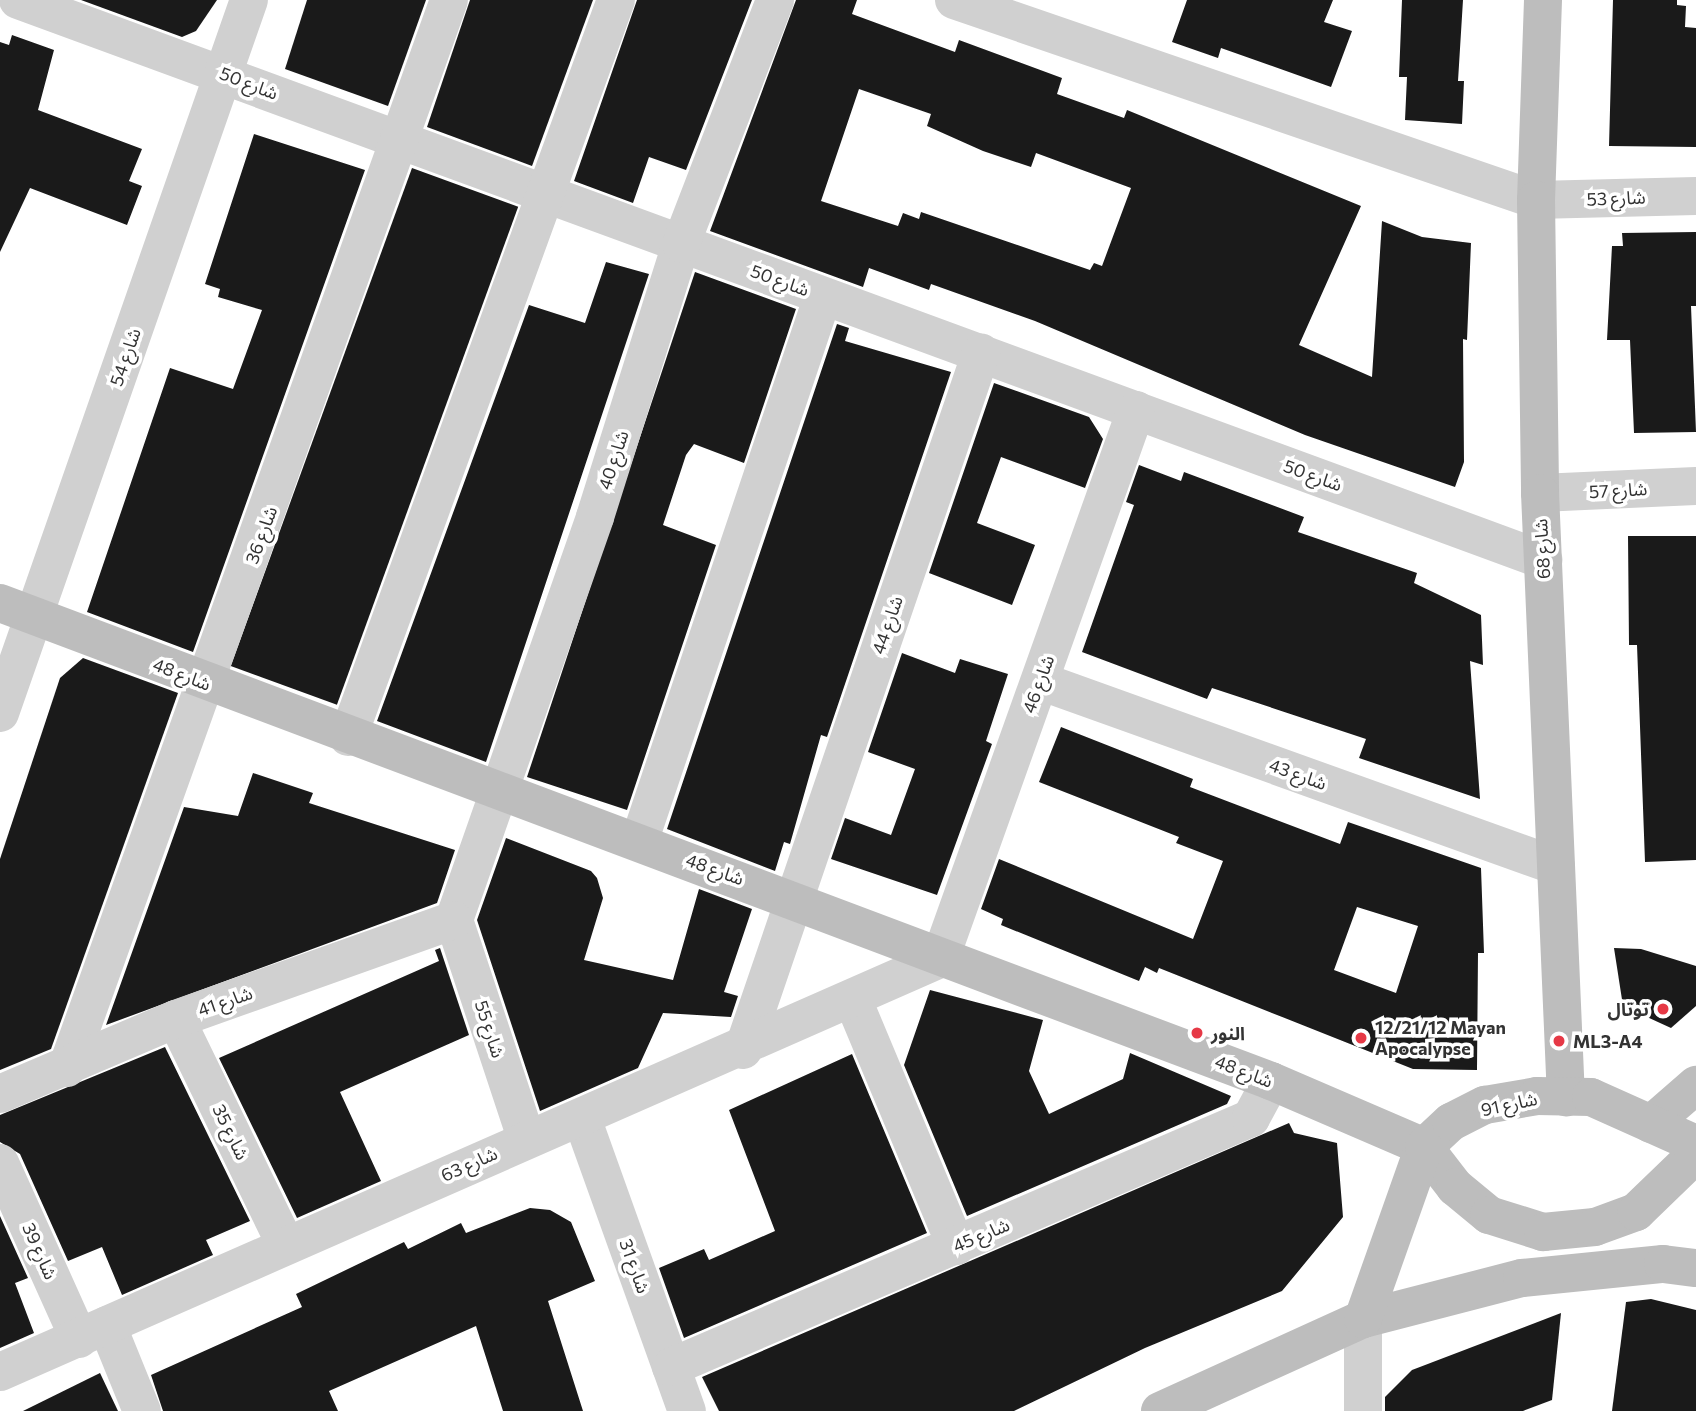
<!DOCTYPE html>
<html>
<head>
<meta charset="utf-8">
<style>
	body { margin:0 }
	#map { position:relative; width:1696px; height:1411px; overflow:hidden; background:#fff; font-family:Commissioner,"Noto Sans Arabic",sans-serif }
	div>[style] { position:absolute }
	.building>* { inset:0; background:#1a1a1a; transform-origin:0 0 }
	.street>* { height:38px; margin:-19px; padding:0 19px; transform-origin:19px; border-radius:19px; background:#d0d0d0 }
	.secondary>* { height:38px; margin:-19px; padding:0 19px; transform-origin:19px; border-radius:19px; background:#bdbdbd }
	.dots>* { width:19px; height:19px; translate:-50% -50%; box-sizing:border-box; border:4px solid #fff; border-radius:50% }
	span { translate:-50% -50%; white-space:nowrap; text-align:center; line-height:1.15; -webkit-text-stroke:7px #fff; paint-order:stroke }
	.street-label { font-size:18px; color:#333 }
	.poi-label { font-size:18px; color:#333; font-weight:700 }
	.right { translate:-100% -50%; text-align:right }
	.left { translate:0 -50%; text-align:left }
</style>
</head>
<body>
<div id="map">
	<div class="building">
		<i style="clip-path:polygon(81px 0,217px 0,196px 31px,182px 37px)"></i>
		<i style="clip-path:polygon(307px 0,426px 0,388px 106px,285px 69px)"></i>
		<i style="clip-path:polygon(470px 0,593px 0,532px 166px,427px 127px)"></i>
		<i style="clip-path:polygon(637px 0,752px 0,686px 170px,649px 157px,633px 203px,574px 181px)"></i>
		<i style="clip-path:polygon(evenodd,796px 0,857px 0,852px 14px,955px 52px,959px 40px,1062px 78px,1057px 94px,1124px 118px,1127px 110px,1361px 206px,1299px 345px,1372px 377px,1382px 221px,1422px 237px,1471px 243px,1467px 340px,1463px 339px,1464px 462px,1455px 487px,1305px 435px,1035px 321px,931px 284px,929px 290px,869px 268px,863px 287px,710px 231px,796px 0,859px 89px,931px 114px,927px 126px,983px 151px,1031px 167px,1036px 153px,1131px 188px,1102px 266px,1094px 263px,1090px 270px,921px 212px,919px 219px,903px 213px,898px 226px,821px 201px,859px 89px)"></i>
		<i style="clip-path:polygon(1187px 0,1333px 0,1324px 22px,1352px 31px,1331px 87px,1221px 48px,1218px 58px,1172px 42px)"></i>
		<i style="clip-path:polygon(1402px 0,1463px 0,1458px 81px,1464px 81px,1462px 124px,1405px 120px,1407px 77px,1399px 77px)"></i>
		<i style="clip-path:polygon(1613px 0,1677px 0,1677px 5px,1686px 6px,1685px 27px,1696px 28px,1696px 147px,1609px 146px)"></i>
		<i style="clip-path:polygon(12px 35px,54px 50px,38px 110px,142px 149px,129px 181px,142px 186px,127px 225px,30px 188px,0 252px,0 42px,9px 45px)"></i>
		<i style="clip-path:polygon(254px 134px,365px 170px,193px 652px,87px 612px,170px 368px,233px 389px,262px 310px,218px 297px,220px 289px,205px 284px)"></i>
		<i style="left:412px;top:168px;width:113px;height:530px;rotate:20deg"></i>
		<i style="clip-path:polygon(1696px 232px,1696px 306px,1691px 306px,1696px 432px,1634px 433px,1630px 340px,1607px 340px,1612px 246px,1623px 246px,1622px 233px)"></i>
		<i style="clip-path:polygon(606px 262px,649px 274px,486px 762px,377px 721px,529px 305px,585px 323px)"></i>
		<i style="clip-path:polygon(695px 272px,796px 309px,744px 463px,694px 444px,686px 455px,663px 525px,716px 545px,627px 810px,527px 777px)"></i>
		<i style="clip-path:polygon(837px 324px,849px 328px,845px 341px,951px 372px,827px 737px,821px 735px,790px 844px,784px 842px,775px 871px,667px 829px)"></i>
		<i style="clip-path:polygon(994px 383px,1089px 417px,1103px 439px,1085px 488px,1001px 457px,977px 523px,1035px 545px,1012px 605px,929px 573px)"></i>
		<i style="clip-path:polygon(1139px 465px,1181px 481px,1184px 472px,1304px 517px,1298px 532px,1417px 573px,1414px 583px,1481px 615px,1483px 665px,1470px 661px,1480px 799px,1359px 758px,1366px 739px,1212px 688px,1207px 699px,1082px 652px,1134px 505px,1126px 502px)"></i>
		<i style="clip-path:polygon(1628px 536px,1696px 536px,1696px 860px,1645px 862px,1637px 645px,1629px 645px)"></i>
		<i style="clip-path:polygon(902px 653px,955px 673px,960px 659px,1008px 674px,986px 741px,992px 744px,937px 895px,831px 859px,845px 818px,891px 835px,915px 769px,868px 752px)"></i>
		<i style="clip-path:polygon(83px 658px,178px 693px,51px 1049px,0 1070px,0 859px,60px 678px)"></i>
		<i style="clip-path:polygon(evenodd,1061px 727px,1193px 779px,1190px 787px,1340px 844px,1348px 822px,1481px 868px,1484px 953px,1478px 953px,1477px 1070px,1413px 1069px,1159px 968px,1157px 973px,1145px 967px,1139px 981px,1001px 925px,1003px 919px,981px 909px,999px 859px,1193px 939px,1223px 861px,1176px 843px,1179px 837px,1039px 782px,1061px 727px,1357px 907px,1418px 926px,1396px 993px,1334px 970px,1357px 907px)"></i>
		<i style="clip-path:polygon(253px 773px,313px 793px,309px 803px,455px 850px,437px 903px,106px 1025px,184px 807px,238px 816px)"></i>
		<i style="clip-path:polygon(506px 838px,591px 871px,597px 878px,603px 898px,584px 960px,673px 980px,699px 889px,752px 909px,724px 992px,738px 996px,731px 1017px,663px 1013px,638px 1068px,540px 1111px,477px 920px)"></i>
		<i style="clip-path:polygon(440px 948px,469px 1035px,340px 1092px,381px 1181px,297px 1218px,219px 1058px,439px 961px,435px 950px)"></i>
		<i style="clip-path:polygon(1614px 948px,1641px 949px,1696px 966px,1696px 1006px,1671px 1028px,1623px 1006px)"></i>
		<i style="clip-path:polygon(930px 990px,1043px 1020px,1029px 1071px,1049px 1114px,1123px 1079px,1130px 1053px,1231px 1096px,1227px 1104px,967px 1216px,904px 1065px)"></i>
		<i style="clip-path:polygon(165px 1047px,250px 1221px,206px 1240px,213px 1255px,122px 1295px,102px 1247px,68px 1261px,20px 1154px,0 1142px,0 1115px)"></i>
		<i style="clip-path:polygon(852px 1054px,927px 1233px,684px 1338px,659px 1268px,704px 1249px,709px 1260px,775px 1231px,729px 1110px)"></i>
		<i style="clip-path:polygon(1289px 1123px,1294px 1133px,1337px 1143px,1343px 1217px,1282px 1291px,1145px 1348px,1014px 1411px,719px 1411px,702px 1377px)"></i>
		<i style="clip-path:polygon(530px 1208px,550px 1210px,571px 1222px,595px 1281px,548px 1301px,583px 1411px,503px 1411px,476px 1326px,329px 1391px,338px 1411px,163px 1411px,151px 1375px,302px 1307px,296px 1294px,404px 1242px,408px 1249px,461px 1223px,466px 1233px)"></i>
		<i style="clip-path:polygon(0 1216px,28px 1278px,15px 1283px,34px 1333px,0 1348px)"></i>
		<i style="clip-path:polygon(1651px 1299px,1696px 1310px,1696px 1411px,1612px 1411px,1626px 1302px)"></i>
		<i style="clip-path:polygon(1561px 1313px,1552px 1400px,1523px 1411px,1385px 1411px,1385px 1397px,1412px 1370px)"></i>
		<i style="clip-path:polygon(100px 1373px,118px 1411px,23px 1411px)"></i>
	</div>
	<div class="street">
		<i style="left:18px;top:0;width:1625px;rotate:20.16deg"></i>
		<i style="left:954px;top:0;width:615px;rotate:18.96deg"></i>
		<i style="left:1536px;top:200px;width:160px;rotate:-1.4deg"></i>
		<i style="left:1540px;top:493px;width:156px;rotate:-2.6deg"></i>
		<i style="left:1040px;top:681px;width:548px;rotate:19.72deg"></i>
		<i style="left:0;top:713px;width:755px;rotate:-70.75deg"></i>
		<i style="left:348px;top:737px;width:784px;rotate:-70.02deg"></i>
		<i style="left:639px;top:842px;width:576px;rotate:-71.38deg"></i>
		<i style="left:454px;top:920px;width:427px;rotate:-70.7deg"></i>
		<i style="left:595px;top:517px;width:286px;rotate:-72.5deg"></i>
		<i style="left:681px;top:244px;width:261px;rotate:-68.9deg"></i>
		<i style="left:454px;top:920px;width:230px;rotate:71.7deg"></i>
		<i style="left:853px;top:1000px;width:267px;rotate:67.3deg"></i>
		<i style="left:176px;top:1019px;width:252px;rotate:64.1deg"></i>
		<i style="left:743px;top:1050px;width:737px;rotate:-71.15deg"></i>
		<i style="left:67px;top:1068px;width:1134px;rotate:-70.32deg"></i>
		<i style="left:0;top:1094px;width:191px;rotate:-23.1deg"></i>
		<i style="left:176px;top:1019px;width:295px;rotate:-19.6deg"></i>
		<i style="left:583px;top:1121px;width:308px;rotate:70.3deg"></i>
		<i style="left:0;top:1163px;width:193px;rotate:65.8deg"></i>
		<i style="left:1363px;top:1319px;width:92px;rotate:90deg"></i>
		<i style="left:107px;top:1325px;width:93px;rotate:67.9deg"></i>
		<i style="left:671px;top:1367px;width:631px;rotate:-23.23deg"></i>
		<i style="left:1251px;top:1118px;width:42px;rotate:-61.6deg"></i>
		<i style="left:0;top:1372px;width:1027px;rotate:-23.72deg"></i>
		<i style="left:940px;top:959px;width:583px;rotate:-70.35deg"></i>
	</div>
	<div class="secondary">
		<i style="left:1543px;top:0;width:200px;rotate:92deg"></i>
		<i style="left:1536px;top:200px;width:293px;rotate:89.2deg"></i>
		<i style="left:1540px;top:493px;width:605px;rotate:87.54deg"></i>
		<i style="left:0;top:603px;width:1358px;rotate:20.61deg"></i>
		<i style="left:1271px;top:1081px;width:167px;rotate:23.3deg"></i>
		<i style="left:1424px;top:1147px;width:51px;rotate:52.2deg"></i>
		<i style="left:1455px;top:1187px;width:44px;rotate:39.5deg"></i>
		<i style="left:1489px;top:1215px;width:57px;rotate:17.5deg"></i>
		<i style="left:1543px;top:1232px;width:52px;rotate:-5.5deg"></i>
		<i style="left:1595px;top:1227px;width:44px;rotate:-20.1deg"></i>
		<i style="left:1636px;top:1212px;width:83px;rotate:-44deg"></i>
		<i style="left:1651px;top:1124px;width:60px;rotate:-40.9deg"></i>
		<i style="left:1363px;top:1319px;width:164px;rotate:-14.5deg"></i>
		<i style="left:1522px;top:1278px;width:142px;rotate:-5.7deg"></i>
		<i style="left:1663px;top:1264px;width:33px;rotate:7deg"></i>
		<i style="left:1160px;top:1411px;width:223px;rotate:-24.4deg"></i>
		<i style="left:1363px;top:1319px;width:182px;rotate:-70.5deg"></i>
		<i style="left:1424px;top:1147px;width:37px;rotate:-43deg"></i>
		<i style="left:1451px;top:1122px;width:38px;rotate:-27deg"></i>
		<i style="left:1485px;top:1105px;width:53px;rotate:-9.8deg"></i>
		<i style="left:1537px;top:1096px;width:54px;rotate:1.1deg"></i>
		<i style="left:1591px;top:1097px;width:115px;rotate:24.1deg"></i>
	</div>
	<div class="dots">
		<i style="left:1663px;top:1009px;background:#e63946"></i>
		<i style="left:1197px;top:1033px;background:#e63946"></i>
		<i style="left:1361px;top:1038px;background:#e63946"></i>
		<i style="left:1559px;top:1041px;background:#e63946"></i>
	</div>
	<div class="street-label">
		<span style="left:249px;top:83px;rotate:21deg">شارع 50</span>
		<span style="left:1616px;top:198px;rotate:-2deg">شارع 53</span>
		<span style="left:780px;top:280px;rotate:20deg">شارع 50</span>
		<span style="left:125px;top:357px;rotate:-71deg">شارع 54</span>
		<span style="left:613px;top:460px;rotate:-72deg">شارع 40</span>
		<span style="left:1313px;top:475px;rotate:20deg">شارع 50</span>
		<span style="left:1618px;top:490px;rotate:-3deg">شارع 57</span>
		<span style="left:261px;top:535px;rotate:-70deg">شارع 36</span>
		<span style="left:1542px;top:549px;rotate:-93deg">شارع 68</span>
		<span style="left:887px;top:625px;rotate:-71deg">شارع 44</span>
		<span style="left:182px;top:674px;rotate:21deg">شارع 48</span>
		<span style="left:1038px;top:684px;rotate:-70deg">شارع 46</span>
		<span style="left:1298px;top:774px;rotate:20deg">شارع 43</span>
		<span style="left:715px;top:869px;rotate:20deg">شارع 48</span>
		<span style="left:225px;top:1001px;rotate:-19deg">شارع 41</span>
		<span style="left:490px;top:1029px;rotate:72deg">شارع 55</span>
		<span style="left:1244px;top:1071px;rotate:21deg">شارع 48</span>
		<span style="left:1509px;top:1104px;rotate:-12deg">شارع 91</span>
		<span style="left:231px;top:1132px;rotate:64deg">شارع 35</span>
		<span style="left:469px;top:1164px;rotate:-24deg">شارع 63</span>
		<span style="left:981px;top:1235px;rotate:-23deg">شارع 45</span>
		<span style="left:40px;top:1251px;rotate:66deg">شارع 39</span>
		<span style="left:635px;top:1266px;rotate:70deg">شارع 31</span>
	</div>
	<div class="poi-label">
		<span class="right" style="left:1649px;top:1009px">توتال</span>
		<span class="left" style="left:1375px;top:1038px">12/21/12 Mayan<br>Apocalypse</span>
		<span class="left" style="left:1211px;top:1033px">النور</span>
		<span class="left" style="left:1573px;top:1041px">ML3-A4</span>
	</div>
</div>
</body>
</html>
